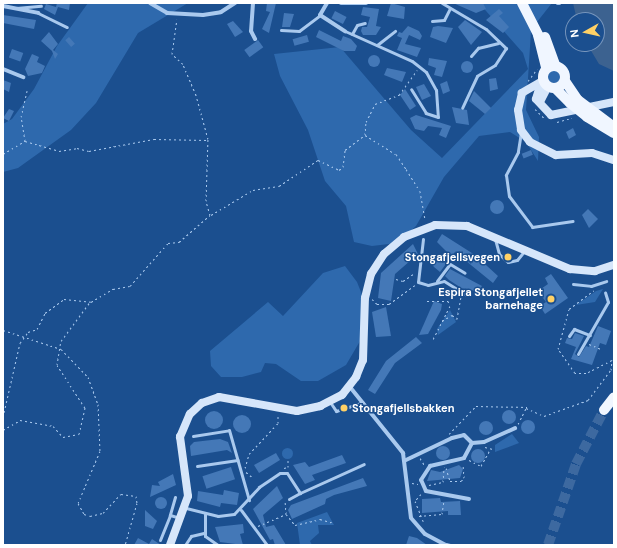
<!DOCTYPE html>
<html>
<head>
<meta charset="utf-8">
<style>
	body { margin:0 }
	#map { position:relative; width:617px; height:548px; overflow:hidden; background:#1b4f8f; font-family:"DM Sans",sans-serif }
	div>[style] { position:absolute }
	.green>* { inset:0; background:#2e69ad }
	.round { border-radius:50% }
	.water>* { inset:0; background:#3c6290 }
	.building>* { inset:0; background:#4478b7; transform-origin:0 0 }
	.primary-tunnel>* { height:10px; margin-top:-5px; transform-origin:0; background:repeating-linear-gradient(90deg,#3d69a0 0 10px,transparent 0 15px) }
	.path>* { height:1px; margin-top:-0.5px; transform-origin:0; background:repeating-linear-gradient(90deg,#a9c9ee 0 2px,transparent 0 5px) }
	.lane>* { height:3px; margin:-1.5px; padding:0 1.5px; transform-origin:1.5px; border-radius:1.5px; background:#a9c9ee }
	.street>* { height:4px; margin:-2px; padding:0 2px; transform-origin:2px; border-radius:2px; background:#a9c9ee }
	.secondary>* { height:8px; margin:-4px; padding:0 4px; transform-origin:4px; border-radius:4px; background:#d6e6fa }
	.primary>* { height:10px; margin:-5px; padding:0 5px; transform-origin:5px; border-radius:5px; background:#f0f6ff }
	.primary>.ring { margin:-5px; padding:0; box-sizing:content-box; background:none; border:10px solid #f0f6ff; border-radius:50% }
	.primary-bridge>* { height:10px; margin:-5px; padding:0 5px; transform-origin:5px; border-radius:5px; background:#f0f6ff }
	.dots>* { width:11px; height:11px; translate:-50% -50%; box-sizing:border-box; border:2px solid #1b4f8f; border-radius:50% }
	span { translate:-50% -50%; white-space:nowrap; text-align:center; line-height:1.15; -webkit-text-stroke:3px #1b4f8f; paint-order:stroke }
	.poi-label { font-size:11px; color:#fff; font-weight:700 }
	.right { translate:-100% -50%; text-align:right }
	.left { translate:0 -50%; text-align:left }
	.frame { position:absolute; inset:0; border:4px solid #fff; pointer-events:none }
	.north { position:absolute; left:565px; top:12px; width:40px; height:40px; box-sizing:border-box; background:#1b4f8f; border:1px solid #7695bc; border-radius:50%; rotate:262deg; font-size:11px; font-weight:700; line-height:16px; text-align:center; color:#fff }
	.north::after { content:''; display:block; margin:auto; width:14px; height:18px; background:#ffd166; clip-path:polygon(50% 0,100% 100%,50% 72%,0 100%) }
</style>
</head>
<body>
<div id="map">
	<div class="green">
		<i style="clip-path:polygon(88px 3px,188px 3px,138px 33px,96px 103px,71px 130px,18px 168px,3px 172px,3px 124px,12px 119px,34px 89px,57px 46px)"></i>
		<i style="clip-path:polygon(479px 3px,552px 3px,537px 22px,544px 40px,540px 56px,531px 31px,526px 110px,539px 137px,538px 161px,526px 142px,510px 132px,479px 136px,444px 177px,416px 226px,397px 243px,372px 246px,354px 242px,346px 206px,325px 181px,308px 130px,280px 76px,274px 54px,340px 47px,411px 130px,442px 158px,528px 69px,523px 53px)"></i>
		<i class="round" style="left:547px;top:69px;width:14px;height:14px"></i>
		<i style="clip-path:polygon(345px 266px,357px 282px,365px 302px,363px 336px,346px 365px,318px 381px,301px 381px,276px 364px,265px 363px,261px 372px,242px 377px,221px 377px,211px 366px,210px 351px,268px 302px,283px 316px,323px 273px)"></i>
		<i style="clip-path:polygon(603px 289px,595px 302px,576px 305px,596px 291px)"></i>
		<i style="clip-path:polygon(450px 310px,456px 322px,438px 335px,437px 329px)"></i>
		<i style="clip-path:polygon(512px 434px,519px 443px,495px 452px,495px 445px)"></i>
		<i class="round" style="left:281.5px;top:447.5px;width:11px;height:11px"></i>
		<i style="clip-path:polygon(327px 512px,334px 525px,318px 525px,319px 533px,310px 541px,312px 545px,300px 545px,297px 523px)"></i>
	</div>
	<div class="water">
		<i style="clip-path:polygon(573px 3px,614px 3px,614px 71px,599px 64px,587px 44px,597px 44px,597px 20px,577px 20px)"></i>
	</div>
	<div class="building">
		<i style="clip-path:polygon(57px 3px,70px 3px,69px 10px,58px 7px,55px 15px,44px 9px,46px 4px,56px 7px)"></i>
		<i style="clip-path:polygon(267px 3px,276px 3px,269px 33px,262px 29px,270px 12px,266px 11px)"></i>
		<i style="clip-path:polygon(391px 3px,405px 7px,404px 19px,387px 16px)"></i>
		<i style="clip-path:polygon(453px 3px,483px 3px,486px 9px,476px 13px)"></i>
		<i style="clip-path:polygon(363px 7px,379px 9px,376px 26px,381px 27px,376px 35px,363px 35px,361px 31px,362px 27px,367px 27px,370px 17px,361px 15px)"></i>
		<i style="clip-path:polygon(499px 9px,503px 13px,499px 16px,509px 27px,503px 33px,486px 20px)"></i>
		<i style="left:335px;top:11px;width:13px;height:8px;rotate:27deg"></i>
		<i style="clip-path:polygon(284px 13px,294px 14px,290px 27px,282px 27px)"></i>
		<i style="clip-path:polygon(3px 15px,36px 20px,34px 29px,3px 23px)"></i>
		<i style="clip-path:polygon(465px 20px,482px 32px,471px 45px,458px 27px)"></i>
		<i style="clip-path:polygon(233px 21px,243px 32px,235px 37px,227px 24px)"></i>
		<i style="clip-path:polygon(408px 26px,419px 31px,422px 36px,420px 40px,409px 35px,405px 44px,421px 48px,417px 57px,397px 50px,402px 38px,397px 36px,399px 32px,402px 33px)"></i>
		<i style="clip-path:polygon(438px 26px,453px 28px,446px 43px,430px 37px,433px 27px)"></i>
		<i style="clip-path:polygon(319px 30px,341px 41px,343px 36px,351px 39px,357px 46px,355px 51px,344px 51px,316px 37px)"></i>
		<i style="clip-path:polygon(49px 32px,58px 44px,53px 50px,58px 54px,55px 59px,52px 51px,41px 41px)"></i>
		<i style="left:307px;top:35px;width:7px;height:15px;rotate:74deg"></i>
		<i style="left:69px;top:37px;width:9px;height:5px;rotate:49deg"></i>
		<i style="left:258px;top:40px;width:9px;height:17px;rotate:54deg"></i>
		<i style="left:12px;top:49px;width:12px;height:9px;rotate:20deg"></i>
		<i style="clip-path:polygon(32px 54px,39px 57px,37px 62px,45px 66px,42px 73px,28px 76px,25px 69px)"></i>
		<i class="round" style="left:368px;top:55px;width:12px;height:12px"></i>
		<i style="clip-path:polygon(429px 58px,447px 61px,442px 77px,434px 75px,436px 68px,428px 65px)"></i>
		<i class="round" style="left:461px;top:61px;width:12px;height:12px"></i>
		<i style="clip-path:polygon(387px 68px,406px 72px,402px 82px,384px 75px)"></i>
		<i style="clip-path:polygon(496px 78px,498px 89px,490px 91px,489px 79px)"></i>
		<i style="clip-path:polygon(3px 80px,11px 83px,9px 92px,3px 89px)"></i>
		<i style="clip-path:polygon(447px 81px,450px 91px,443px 94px,440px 84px)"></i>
		<i style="clip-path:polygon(424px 84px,431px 96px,422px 100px,416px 87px)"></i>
		<i style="clip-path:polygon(405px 89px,416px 106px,410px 110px,400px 95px)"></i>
		<i style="clip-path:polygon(474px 91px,491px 108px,485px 114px,469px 101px)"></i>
		<i style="clip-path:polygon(452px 107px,467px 110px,469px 125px,456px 123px)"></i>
		<i style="clip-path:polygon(9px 109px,14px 111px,9px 121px,3px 118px)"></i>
		<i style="clip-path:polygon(416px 115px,451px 126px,446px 138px,439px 135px,442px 128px,428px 126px,424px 131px,415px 129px,410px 118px)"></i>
		<i style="clip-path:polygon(573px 128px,576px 135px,569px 139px,566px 132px)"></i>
		<i style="left:531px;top:150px;width:5px;height:10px;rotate:68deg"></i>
		<i class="round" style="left:490px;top:200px;width:14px;height:14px"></i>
		<i style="clip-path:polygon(588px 209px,598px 219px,589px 228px,582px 215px)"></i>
		<i style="clip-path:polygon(442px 234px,475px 255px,498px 276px,493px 283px,455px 252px,440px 272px,434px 267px,430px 261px,434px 254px,442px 259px,447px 252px,437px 242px)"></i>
		<i style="clip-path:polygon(413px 244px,418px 254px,395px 274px,391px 301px,378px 298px,381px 273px)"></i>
		<i style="clip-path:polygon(450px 269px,482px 286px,477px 293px,472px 290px,469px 293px,449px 280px,445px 276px)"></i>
		<i style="clip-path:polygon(551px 274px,568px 298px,545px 314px,540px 306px,546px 302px,538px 291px,548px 284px,545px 278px)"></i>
		<i style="clip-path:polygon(434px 301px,442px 304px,441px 310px,428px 334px,419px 335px)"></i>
		<i style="clip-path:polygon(386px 307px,391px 336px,376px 337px,372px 312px)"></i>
		<i style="clip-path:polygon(598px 326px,611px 331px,606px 345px,600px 343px,592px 365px,571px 359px,576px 347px,565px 343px,567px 338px,572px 339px,575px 333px,584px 336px,575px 354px,579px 357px,586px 346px,589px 347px)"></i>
		<i style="clip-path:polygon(416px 337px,422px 343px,395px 363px,375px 394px,368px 390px,386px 361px)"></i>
		<i class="round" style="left:502px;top:410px;width:14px;height:14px"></i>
		<i class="round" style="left:205px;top:411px;width:18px;height:18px"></i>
		<i class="round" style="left:233px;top:415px;width:18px;height:18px"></i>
		<i class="round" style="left:521px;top:420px;width:14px;height:14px"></i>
		<i class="round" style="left:479px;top:421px;width:14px;height:14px"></i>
		<i style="clip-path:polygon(220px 439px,228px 442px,232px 453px,227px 450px,191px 456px,190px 446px,194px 442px)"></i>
		<i class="round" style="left:436px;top:446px;width:14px;height:14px"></i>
		<i class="round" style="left:471px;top:449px;width:14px;height:14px"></i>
		<i style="clip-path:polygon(276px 453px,280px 460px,259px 473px,254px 465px)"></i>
		<i style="clip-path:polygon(342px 455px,346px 463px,312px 475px,315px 480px,305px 484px,293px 465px,305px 462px,309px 467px)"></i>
		<i style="clip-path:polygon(459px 465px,463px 469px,460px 478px,427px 481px,431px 470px,440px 472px)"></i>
		<i style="left:231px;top:467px;width:13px;height:30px;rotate:72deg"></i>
		<i style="clip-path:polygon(173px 474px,176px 485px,150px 497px,152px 485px,160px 486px,158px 482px)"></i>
		<i style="clip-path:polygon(363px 478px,367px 486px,334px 495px,326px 499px,325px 504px,292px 519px,288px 510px,291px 505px)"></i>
		<i style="clip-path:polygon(277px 486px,283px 498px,263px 515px,266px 527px,274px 525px,286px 545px,275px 545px,273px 539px,270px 540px,253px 509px)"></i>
		<i style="clip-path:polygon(224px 490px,239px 493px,237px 505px,221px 503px,220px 507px,197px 501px,198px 491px,223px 495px)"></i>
		<i class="round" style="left:155px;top:497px;width:12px;height:12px"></i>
		<i style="clip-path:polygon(440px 498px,441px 502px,460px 501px,461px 515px,448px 515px,448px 511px,422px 513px,422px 499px)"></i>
		<i style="clip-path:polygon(145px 510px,157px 521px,153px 529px,145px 526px)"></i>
		<i style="clip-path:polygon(243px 524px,244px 533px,240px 534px,243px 545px,220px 542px,215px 527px)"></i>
		<i style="clip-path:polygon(409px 536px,417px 538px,427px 545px,406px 545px)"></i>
		<i style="clip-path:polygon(138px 538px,149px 544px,152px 539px,161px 545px,134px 545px)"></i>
	</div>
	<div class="primary-tunnel">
		<i style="left:548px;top:545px;width:86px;rotate:-70.9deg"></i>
		<i style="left:576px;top:464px;width:61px;rotate:-62.6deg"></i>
	</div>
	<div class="path">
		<i style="left:528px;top:81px;width:15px;rotate:-53deg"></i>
		<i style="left:535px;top:109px;width:13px;rotate:45deg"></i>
		<i style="left:557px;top:122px;width:15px;rotate:-16deg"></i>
		<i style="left:365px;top:135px;width:13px;rotate:-86deg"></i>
		<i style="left:366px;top:122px;width:20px;rotate:-63deg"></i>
		<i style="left:375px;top:104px;width:26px;rotate:-21deg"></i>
		<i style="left:399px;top:95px;width:31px;rotate:-54deg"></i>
		<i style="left:25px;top:141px;width:35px;rotate:16deg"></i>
		<i style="left:59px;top:151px;width:18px;rotate:-9deg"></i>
		<i style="left:77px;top:148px;width:12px;rotate:14deg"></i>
		<i style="left:89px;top:151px;width:66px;rotate:-10.5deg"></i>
		<i style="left:154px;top:139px;width:53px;rotate:1.1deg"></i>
		<i style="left:3px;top:154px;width:26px;rotate:-31deg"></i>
		<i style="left:25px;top:141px;width:24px;rotate:-99deg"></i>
		<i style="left:21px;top:117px;width:27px;rotate:-77deg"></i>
		<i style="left:211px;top:215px;width:49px;rotate:-30.8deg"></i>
		<i style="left:253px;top:190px;width:26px;rotate:-9deg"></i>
		<i style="left:279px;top:186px;width:47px;rotate:-33.7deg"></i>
		<i style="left:318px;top:160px;width:23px;rotate:25deg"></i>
		<i style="left:339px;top:170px;width:5px;rotate:-37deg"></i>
		<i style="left:343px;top:167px;width:17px;rotate:-83deg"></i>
		<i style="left:345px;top:150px;width:25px;rotate:-37deg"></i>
		<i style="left:365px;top:135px;width:36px;rotate:32deg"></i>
		<i style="left:396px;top:154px;width:18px;rotate:56deg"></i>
		<i style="left:406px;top:169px;width:26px;rotate:58deg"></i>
		<i style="left:420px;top:191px;width:29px;rotate:80deg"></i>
		<i style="left:396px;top:279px;width:7px;rotate:16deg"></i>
		<i style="left:403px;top:281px;width:14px;rotate:-34deg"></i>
		<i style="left:372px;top:299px;width:7px;rotate:45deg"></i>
		<i style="left:377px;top:304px;width:12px"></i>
		<i style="left:389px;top:304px;width:32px;rotate:-36deg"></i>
		<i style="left:427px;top:301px;width:21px"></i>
		<i style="left:448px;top:301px;width:5px;rotate:68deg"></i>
		<i style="left:450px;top:306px;width:37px;rotate:117deg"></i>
		<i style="left:442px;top:321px;width:12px;rotate:-31deg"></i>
		<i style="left:452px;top:315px;width:6px;rotate:39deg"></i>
		<i style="left:457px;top:319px;width:22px;rotate:-80deg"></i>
		<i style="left:3px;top:330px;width:61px;rotate:18.1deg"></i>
		<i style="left:61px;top:349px;width:39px;rotate:46deg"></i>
		<i style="left:88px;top:377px;width:29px;rotate:70deg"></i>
		<i style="left:98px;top:404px;width:47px;rotate:87.6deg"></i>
		<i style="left:100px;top:451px;width:56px;rotate:112.9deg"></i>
		<i style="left:78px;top:503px;width:13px;rotate:61deg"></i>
		<i style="left:84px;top:514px;width:6px;rotate:18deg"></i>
		<i style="left:90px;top:516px;width:13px;rotate:-13deg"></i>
		<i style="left:103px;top:513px;width:26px;rotate:-47deg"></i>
		<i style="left:121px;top:494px;width:15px;rotate:8deg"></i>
		<i style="left:136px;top:496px;width:7px;rotate:82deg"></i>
		<i style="left:137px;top:503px;width:44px;rotate:105.9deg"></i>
		<i style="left:589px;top:344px;width:13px;rotate:23deg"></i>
		<i style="left:3px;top:417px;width:76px;rotate:-77.1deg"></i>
		<i style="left:20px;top:343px;width:14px;rotate:-54deg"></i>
		<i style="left:28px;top:332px;width:9px;rotate:-18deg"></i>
		<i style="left:37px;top:329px;width:18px;rotate:-63deg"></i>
		<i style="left:45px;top:313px;width:24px;rotate:-36deg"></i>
		<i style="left:64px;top:299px;width:27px;rotate:6deg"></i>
		<i style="left:91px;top:302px;width:26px;rotate:-31deg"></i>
		<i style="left:113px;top:289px;width:17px;rotate:-10deg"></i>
		<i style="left:130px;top:286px;width:57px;rotate:-48.5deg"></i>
		<i style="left:168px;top:243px;width:11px;rotate:-5deg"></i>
		<i style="left:179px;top:242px;width:41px;rotate:-41.1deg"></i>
		<i style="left:210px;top:215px;width:15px;rotate:-106deg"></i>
		<i style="left:206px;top:201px;width:62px;rotate:-88.2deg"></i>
		<i style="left:208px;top:139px;width:46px;rotate:-105.3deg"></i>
		<i style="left:196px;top:95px;width:34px;rotate:-113deg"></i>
		<i style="left:183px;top:64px;width:15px;rotate:-138deg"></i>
		<i style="left:172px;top:54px;width:35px;rotate:-82deg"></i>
		<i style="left:518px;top:424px;width:18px;rotate:-63deg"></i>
		<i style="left:526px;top:408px;width:20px;rotate:24deg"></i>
		<i style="left:544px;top:416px;width:47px;rotate:-20deg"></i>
		<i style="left:588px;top:400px;width:38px;rotate:-53deg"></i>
		<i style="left:611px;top:370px;width:10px;rotate:-84deg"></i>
		<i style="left:612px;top:360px;width:29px;rotate:153deg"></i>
		<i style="left:586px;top:373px;width:11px;rotate:180deg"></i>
		<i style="left:575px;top:373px;width:29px;rotate:-125deg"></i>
		<i style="left:558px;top:349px;width:41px;rotate:-74.6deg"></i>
		<i style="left:569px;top:309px;width:31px;rotate:-37deg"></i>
		<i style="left:3px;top:430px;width:20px;rotate:-30deg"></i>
		<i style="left:20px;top:420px;width:34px;rotate:10deg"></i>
		<i style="left:53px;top:426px;width:15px;rotate:48deg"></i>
		<i style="left:63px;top:437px;width:16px;rotate:-11deg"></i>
		<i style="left:79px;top:434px;width:27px;rotate:-77deg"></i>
		<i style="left:85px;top:408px;width:51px;rotate:-123.1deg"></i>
		<i style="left:57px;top:365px;width:24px;rotate:-81deg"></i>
		<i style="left:61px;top:341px;width:49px;rotate:-53.4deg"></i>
		<i style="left:449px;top:434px;width:39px;rotate:-46deg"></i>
		<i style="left:476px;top:406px;width:51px;rotate:1.1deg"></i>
		<i style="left:485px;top:447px;width:8px;rotate:14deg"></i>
		<i style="left:420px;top:458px;width:9px;rotate:58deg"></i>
		<i style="left:469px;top:460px;width:13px;rotate:27deg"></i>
		<i style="left:481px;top:466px;width:18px;rotate:-61deg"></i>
		<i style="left:245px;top:468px;width:15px;rotate:-74deg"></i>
		<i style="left:249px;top:454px;width:42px;rotate:-46.9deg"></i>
		<i style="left:278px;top:423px;width:8px;rotate:-90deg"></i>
		<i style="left:284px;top:468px;width:4px;rotate:-14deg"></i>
		<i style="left:288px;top:467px;width:9px;rotate:-90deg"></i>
		<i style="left:446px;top:468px;width:14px;rotate:73deg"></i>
		<i style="left:450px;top:481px;width:11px"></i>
		<i style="left:461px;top:481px;width:4px;rotate:-45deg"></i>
		<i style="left:464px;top:478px;width:14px;rotate:-94deg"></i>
		<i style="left:246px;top:472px;width:8px;rotate:40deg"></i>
		<i style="left:412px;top:483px;width:6px;rotate:9deg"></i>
		<i style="left:429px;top:485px;width:14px;rotate:-12deg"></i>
		<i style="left:443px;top:482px;width:15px;rotate:-86deg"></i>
		<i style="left:421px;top:494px;width:9px;rotate:131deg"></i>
		<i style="left:415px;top:501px;width:22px;rotate:68deg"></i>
		<i style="left:286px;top:514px;width:14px;rotate:51deg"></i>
		<i style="left:295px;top:525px;width:26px;rotate:-13deg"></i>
		<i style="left:320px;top:519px;width:14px;rotate:17deg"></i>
		<i style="left:419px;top:516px;width:23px;rotate:-5deg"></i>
		<i style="left:442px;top:514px;width:14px;rotate:-82deg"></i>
		<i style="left:258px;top:526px;width:30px;rotate:-23deg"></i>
		<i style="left:286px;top:514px;width:13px;rotate:-94deg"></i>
	</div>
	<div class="lane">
		<i style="left:442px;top:3px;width:51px;rotate:30.6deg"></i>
		<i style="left:486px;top:29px;width:28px;rotate:44deg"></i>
		<i style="left:506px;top:48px;width:20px;rotate:123deg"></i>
		<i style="left:495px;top:65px;width:21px;rotate:149deg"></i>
		<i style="left:477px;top:76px;width:35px;rotate:115deg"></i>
		<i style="left:557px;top:3px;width:2px"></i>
		<i style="left:16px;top:8px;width:25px;rotate:-5deg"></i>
		<i style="left:38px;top:13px;width:32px;rotate:26deg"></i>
		<i style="left:432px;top:21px;width:12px;rotate:-5deg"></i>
		<i style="left:444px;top:20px;width:13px;rotate:-63deg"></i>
		<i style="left:281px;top:30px;width:18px;rotate:3deg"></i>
		<i style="left:299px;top:31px;width:26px;rotate:-37deg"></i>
		<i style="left:345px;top:31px;width:73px;rotate:24.1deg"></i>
		<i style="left:412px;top:61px;width:18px;rotate:38deg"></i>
		<i style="left:426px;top:72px;width:21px;rotate:61deg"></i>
		<i style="left:436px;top:90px;width:27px;rotate:86deg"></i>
		<i style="left:438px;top:117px;width:13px;rotate:-162deg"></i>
		<i style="left:426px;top:113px;width:28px;rotate:-122deg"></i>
		<i style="left:352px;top:34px;width:10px;rotate:-61deg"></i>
		<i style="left:357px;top:25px;width:8px;rotate:-14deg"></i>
		<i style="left:377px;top:45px;width:23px;rotate:-38deg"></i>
		<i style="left:471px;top:56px;width:11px;rotate:-49deg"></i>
		<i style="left:478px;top:48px;width:21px;rotate:-14deg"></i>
		<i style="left:521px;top:132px;width:20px;rotate:99deg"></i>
		<i style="left:518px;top:152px;width:26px;rotate:118deg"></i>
		<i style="left:506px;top:175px;width:21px;rotate:82deg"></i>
		<i style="left:509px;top:196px;width:39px;rotate:53deg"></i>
		<i style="left:532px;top:227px;width:41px;rotate:-8.3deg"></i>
		<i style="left:423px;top:239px;width:43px;rotate:96.6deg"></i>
		<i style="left:418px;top:282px;width:10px;rotate:17deg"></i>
		<i style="left:428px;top:285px;width:16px;rotate:-14deg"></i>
		<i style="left:444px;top:281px;width:26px;rotate:32deg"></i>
		<i style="left:495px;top:239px;width:16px;rotate:75deg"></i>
		<i style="left:499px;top:254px;width:12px;rotate:42deg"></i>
		<i style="left:508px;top:262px;width:9px;rotate:-13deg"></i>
		<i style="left:517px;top:260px;width:13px;rotate:-51deg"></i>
		<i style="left:437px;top:281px;width:21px;rotate:-53deg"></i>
		<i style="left:450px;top:264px;width:17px;rotate:31deg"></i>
		<i style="left:573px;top:284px;width:18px;rotate:6deg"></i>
		<i style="left:591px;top:286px;width:16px;rotate:-18deg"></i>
		<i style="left:569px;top:336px;width:9px;rotate:-54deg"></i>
		<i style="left:574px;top:329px;width:17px;rotate:21deg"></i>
		<i style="left:578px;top:354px;width:60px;rotate:-60deg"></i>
		<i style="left:608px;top:302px;width:10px;rotate:-107deg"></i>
		<i style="left:330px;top:402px;width:11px;rotate:56deg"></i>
		<i style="left:336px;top:411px;width:28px;rotate:-18deg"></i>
		<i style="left:193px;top:436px;width:36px;rotate:-9deg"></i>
		<i style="left:229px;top:430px;width:73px;rotate:74.1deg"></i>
		<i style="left:197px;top:466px;width:41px;rotate:-8.3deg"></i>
		<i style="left:175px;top:497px;width:19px;rotate:106deg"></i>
		<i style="left:170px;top:515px;width:10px;rotate:17deg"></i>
		<i style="left:289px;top:499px;width:13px;rotate:-29deg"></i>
		<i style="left:186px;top:508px;width:33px;rotate:14deg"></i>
		<i style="left:218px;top:516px;width:16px;rotate:-7deg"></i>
		<i style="left:234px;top:514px;width:37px;rotate:-47deg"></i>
		<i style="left:259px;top:487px;width:25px;rotate:-34deg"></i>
		<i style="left:280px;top:473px;width:7px"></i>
		<i style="left:287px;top:473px;width:24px;rotate:57deg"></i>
		<i style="left:300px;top:493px;width:70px;rotate:-24.4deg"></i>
		<i style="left:241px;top:510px;width:44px;rotate:53.4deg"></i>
		<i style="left:205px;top:514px;width:22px;rotate:90deg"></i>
		<i style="left:205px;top:536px;width:16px;rotate:35deg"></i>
		<i style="left:160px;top:540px;width:27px;rotate:-68deg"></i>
		<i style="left:446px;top:544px;width:4px;rotate:14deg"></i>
		<i style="left:185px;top:545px;width:11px;rotate:-56deg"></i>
		<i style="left:191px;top:536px;width:13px;rotate:-13deg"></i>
	</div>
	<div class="street">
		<i style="left:150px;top:3px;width:20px;rotate:30deg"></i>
		<i style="left:167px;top:13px;width:36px;rotate:3deg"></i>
		<i style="left:203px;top:15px;width:18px;rotate:-9deg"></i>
		<i style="left:221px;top:12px;width:17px;rotate:-33deg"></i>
		<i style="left:253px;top:3px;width:28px;rotate:94deg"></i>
		<i style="left:251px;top:31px;width:9px;rotate:63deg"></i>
		<i style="left:327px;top:3px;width:14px;rotate:120deg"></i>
		<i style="left:320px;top:15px;width:30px;rotate:33deg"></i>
		<i style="left:341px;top:3px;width:25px"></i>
		<i style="left:3px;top:6px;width:36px;rotate:11deg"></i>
		<i style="left:3px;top:69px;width:22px;rotate:22deg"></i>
		<i style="left:350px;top:387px;width:85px;rotate:51.2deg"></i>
		<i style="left:403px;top:453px;width:65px;rotate:83deg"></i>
		<i style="left:411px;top:518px;width:21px;rotate:49deg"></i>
		<i style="left:425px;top:534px;width:24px;rotate:28deg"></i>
		<i style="left:406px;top:460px;width:51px;rotate:-25.6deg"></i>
		<i style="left:452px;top:438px;width:12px;rotate:-14deg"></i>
		<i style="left:464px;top:435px;width:11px;rotate:45deg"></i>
		<i style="left:472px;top:443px;width:12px;rotate:-5deg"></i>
		<i style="left:484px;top:442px;width:34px;rotate:-24deg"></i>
		<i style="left:469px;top:499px;width:44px;rotate:-169.5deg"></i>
		<i style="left:426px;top:491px;width:12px;rotate:-114deg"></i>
		<i style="left:421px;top:480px;width:17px;rotate:-57deg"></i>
		<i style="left:430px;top:466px;width:35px;rotate:-13deg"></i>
		<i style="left:464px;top:458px;width:17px;rotate:-62deg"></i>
	</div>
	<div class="secondary">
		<i style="left:543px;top:76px;width:24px;rotate:107deg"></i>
		<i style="left:536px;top:99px;width:22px;rotate:47deg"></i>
		<i style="left:551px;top:115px;width:64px;rotate:-11.7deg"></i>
		<i style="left:539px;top:83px;width:20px;rotate:150deg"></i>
		<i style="left:522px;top:93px;width:17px;rotate:103deg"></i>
		<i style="left:518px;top:110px;width:20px;rotate:81deg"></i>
		<i style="left:521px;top:130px;width:15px;rotate:53deg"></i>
		<i style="left:530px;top:142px;width:29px;rotate:27deg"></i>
		<i style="left:556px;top:155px;width:36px;rotate:-3deg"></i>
		<i style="left:592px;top:153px;width:23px;rotate:18deg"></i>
		<i style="left:540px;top:102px;width:18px;rotate:-63deg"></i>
		<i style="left:170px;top:545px;width:52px;rotate:-69.8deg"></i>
		<i style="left:188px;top:496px;width:60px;rotate:-97.7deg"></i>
		<i style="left:180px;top:437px;width:25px;rotate:-67deg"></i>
		<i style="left:190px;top:414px;width:16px;rotate:-43deg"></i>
		<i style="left:202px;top:403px;width:18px;rotate:-19deg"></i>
		<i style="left:219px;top:397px;width:79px;rotate:10.2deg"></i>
		<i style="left:297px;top:411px;width:24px;rotate:-12deg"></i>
		<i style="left:320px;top:406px;width:25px;rotate:-27deg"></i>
		<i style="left:342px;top:395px;width:23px;rotate:-52deg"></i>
		<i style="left:356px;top:377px;width:18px;rotate:-68deg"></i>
		<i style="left:363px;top:360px;width:62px;rotate:-88.2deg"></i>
		<i style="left:365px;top:298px;width:25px;rotate:-76deg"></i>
		<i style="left:371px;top:274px;width:24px;rotate:-57deg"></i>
		<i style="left:384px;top:254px;width:26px;rotate:-40deg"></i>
		<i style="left:404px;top:237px;width:33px;rotate:-21deg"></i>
		<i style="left:435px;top:225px;width:32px;rotate:2deg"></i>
		<i style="left:467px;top:226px;width:112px;rotate:22.7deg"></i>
		<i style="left:570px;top:269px;width:25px;rotate:5deg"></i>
		<i style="left:595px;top:271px;width:20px;rotate:-18deg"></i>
	</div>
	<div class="primary">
		<i style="left:522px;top:3px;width:36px;rotate:63deg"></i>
		<i style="left:538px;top:35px;width:34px;rotate:76deg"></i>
		<i style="left:545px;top:37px;width:30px;rotate:70deg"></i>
		<i class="ring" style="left:543px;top:66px;width:12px;height:12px"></i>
		<i style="left:565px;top:81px;width:23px;rotate:56deg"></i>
		<i style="left:555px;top:88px;width:21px;rotate:45deg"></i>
		<i style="left:594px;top:112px;width:25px;rotate:37deg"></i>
		<i style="left:587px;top:117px;width:31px;rotate:31deg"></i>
		<i style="left:604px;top:410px;width:16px;rotate:-52deg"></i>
	</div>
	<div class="primary-bridge">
		<i style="left:578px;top:100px;width:20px;rotate:37deg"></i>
		<i style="left:570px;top:103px;width:22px;rotate:39deg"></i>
	</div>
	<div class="dots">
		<i style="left:508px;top:257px;background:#ffd166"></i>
		<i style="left:551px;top:299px;background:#ffd166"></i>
		<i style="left:344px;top:408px;background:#ffd166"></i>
	</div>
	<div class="poi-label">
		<span class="right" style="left:500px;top:257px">Stongafjellsvegen</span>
		<span class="right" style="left:543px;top:299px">Espira Stongafjellet<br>barnehage</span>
		<span class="left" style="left:352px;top:408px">Stongafjellsbakken</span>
	</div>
	<div class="frame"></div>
	<div class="north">N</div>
</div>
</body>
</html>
